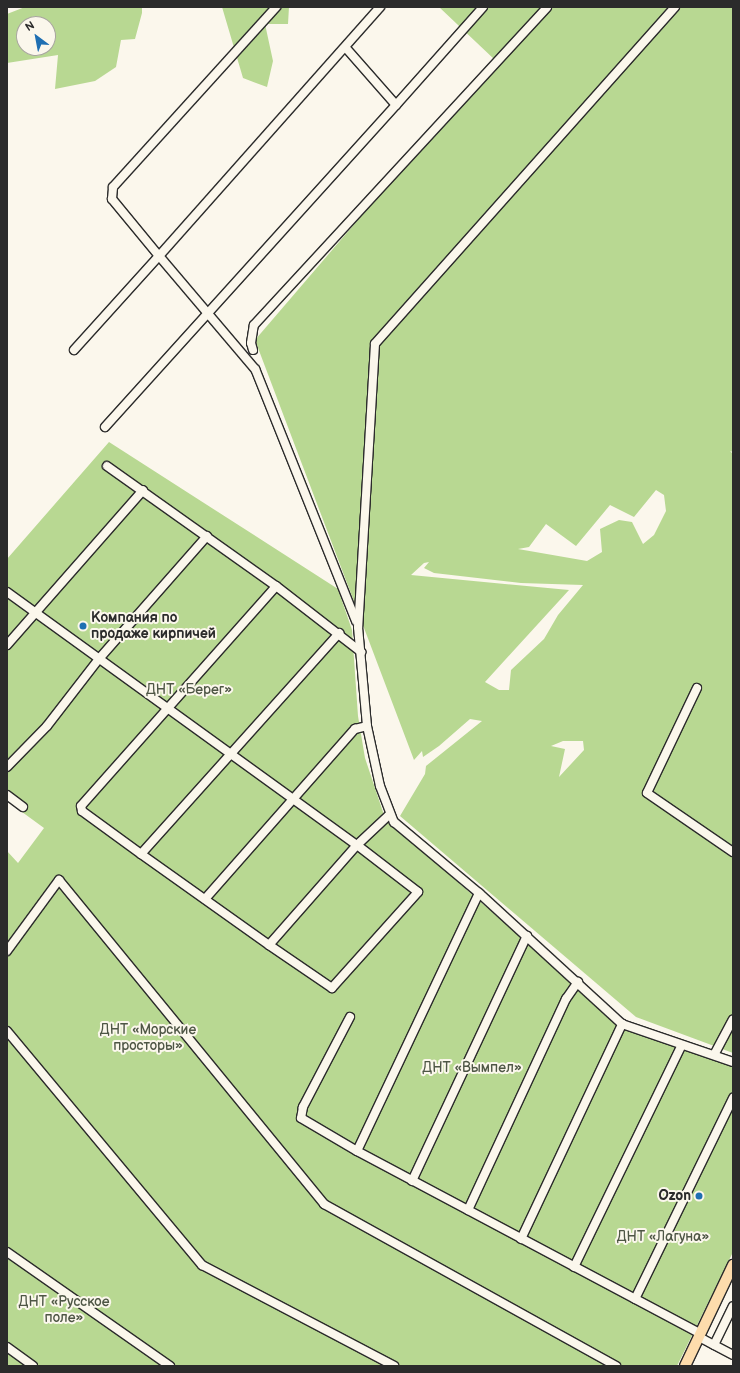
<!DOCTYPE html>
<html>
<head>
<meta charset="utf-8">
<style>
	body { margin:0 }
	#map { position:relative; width:740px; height:1373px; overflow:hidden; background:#fbf7ec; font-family:"Balsamiq Sans",sans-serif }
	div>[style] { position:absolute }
	.green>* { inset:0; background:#b8d892 }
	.roads { filter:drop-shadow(1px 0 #2b2b2b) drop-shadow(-1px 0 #2b2b2b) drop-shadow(0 1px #2b2b2b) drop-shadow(0 -1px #2b2b2b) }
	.minor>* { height:8px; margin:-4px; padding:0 4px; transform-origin:4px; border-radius:4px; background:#fbf7ec }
	.major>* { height:10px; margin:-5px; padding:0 5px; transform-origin:5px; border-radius:5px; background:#fddcac }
	.dots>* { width:11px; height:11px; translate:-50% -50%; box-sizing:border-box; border:2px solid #fbf7ec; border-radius:50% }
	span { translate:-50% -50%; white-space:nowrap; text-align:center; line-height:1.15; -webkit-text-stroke:4px #fbf7ec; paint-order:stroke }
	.poi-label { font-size:14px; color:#2b2b2b; font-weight:700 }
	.left { translate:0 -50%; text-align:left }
	.right { translate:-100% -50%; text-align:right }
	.park-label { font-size:14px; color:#4e5645 }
	.frame { position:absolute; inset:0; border:8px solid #2b2b2b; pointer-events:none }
	.north { position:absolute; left:16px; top:16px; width:40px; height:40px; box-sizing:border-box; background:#fbf7ec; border:1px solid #a8a59f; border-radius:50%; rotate:328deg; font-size:11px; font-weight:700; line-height:16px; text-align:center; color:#2b2b2b }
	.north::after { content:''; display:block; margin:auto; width:14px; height:18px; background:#1f6fb2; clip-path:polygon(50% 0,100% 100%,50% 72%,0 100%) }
</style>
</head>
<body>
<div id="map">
	<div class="green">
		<i style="clip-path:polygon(evenodd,25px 7px,142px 7px,142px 13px,135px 39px,121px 40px,116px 67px,95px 81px,55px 89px,58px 55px,7px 63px,7px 14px,25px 7px,24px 24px,48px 24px,48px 48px,24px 48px,24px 24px)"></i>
		<i style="clip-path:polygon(222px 7px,289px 7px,288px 24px,265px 24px,273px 61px,267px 87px,243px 78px)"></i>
		<i style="clip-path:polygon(evenodd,439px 7px,733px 7px,733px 452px,730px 451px,733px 454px,733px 1053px,636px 1017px,400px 816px,425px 774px,426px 766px,482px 721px,470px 719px,439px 746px,423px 757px,422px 751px,414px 760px,255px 340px,495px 60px,439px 7px,656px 490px,664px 495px,666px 511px,654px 535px,643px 544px,632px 522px,619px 520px,600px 529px,602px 552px,587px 561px,518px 549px,529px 547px,546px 524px,576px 546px,610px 505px,634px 517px,656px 490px,439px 7px,429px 562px,424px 568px,434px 573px,521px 583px,583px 585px,558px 615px,544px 639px,511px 670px,509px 690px,499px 690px,485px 682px,569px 590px,411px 575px,424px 563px,429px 562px,439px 7px,563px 741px,583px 741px,584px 750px,559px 777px,565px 749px,551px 746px,563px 741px)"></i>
		<i style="clip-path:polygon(109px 442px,338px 589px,352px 630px,358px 716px,365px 758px,385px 818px,624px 1028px,733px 1063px,733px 1252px,677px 1366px,7px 1366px,7px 851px,18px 863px,44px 828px,7px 801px,7px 559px)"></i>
	</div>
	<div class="roads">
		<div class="minor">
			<i style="left:675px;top:7px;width:451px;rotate:131.7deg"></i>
			<i style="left:375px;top:344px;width:284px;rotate:93.4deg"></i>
			<i style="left:358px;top:627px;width:99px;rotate:84.8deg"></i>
			<i style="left:367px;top:726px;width:61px;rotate:77.8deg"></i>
			<i style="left:380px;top:786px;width:39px;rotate:69deg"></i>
			<i style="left:394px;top:822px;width:111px;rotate:39.9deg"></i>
			<i style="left:479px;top:893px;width:194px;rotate:42.5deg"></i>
			<i style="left:622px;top:1024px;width:117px;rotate:18.9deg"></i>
			<i style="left:396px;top:105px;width:131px;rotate:-48.4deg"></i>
			<i style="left:74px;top:350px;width:127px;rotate:-47.9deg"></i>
			<i style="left:159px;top:256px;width:74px;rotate:-129.5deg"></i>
			<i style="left:112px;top:199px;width:12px;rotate:-85deg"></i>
			<i style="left:113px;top:187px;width:243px;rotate:-47.8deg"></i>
			<i style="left:253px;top:350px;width:7px;rotate:-106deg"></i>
			<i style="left:251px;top:343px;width:18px;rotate:-81deg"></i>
			<i style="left:254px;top:325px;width:432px;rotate:-47.3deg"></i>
			<i style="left:105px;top:427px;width:434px;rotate:-47.9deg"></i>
			<i style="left:396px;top:105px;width:77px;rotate:-131.3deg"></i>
			<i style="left:107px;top:466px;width:207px;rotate:35.4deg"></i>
			<i style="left:276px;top:586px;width:108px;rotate:37.8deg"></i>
			<i style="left:7px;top:592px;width:432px;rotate:35.9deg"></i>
			<i style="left:357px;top:845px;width:44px;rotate:-43.2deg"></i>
			<i style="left:356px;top:621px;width:271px;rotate:-111.8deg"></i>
			<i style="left:255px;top:369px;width:148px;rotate:-130.3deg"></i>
			<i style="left:159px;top:256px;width:333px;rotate:-48.4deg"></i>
			<i style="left:7px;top:645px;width:206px;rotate:-48.7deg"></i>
			<i style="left:697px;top:688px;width:116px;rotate:115.5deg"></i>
			<i style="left:647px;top:793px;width:104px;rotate:34.5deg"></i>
			<i style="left:7px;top:767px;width:57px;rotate:-45.7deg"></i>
			<i style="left:47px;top:726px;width:83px;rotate:-52.3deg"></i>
			<i style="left:98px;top:660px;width:165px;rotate:-48.7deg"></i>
			<i style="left:7px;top:795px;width:20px;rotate:37deg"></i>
			<i style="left:141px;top:854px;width:297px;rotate:-48.1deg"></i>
			<i style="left:205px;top:899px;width:227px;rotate:-48.6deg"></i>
			<i style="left:355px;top:729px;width:12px;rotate:-14deg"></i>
			<i style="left:269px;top:945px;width:133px;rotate:-48.7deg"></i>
			<i style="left:357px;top:845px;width:77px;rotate:37.6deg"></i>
			<i style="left:418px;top:892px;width:129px;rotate:131.9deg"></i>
			<i style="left:332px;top:988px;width:76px;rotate:-145.7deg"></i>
			<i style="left:269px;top:945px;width:157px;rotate:-144.6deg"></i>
			<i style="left:141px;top:854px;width:73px;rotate:-143.9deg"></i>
			<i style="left:82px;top:811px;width:5px;rotate:-101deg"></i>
			<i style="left:81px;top:806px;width:294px;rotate:-48.4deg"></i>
			<i style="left:7px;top:951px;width:88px;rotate:-53.8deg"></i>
			<i style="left:59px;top:880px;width:419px;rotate:50.7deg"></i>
			<i style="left:324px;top:1204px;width:334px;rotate:29deg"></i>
			<i style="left:350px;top:1017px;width:102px;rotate:117.6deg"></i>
			<i style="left:303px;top:1107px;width:11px;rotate:100deg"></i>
			<i style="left:301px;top:1118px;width:65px;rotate:30.5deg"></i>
			<i style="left:357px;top:1151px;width:388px;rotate:28deg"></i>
			<i style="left:7px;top:1031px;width:305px;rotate:50.2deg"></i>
			<i style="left:202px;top:1265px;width:217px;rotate:27.7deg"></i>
			<i style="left:714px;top:1055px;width:40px;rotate:-62deg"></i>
			<i style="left:357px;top:1151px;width:285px;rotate:-64.7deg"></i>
			<i style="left:412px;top:1181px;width:271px;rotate:-64.9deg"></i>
			<i style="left:468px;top:1210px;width:233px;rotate:-65.1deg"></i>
			<i style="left:566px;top:999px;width:21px;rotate:-55deg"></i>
			<i style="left:521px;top:1239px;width:238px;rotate:-64.8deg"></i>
			<i style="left:7px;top:1252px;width:199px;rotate:35deg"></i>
			<i style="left:574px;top:1267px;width:247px;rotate:-64.1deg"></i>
			<i style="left:635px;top:1299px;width:224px;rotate:-64deg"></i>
			<i style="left:699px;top:1337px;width:38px;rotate:28deg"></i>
			<i style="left:714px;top:1345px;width:43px;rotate:-64deg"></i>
			<i style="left:7px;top:1347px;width:32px;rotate:36deg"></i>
		</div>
		<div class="major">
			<i style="left:685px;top:1366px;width:112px;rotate:-64.6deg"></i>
		</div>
	</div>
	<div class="dots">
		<i style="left:83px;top:626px;background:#1f6fb2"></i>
		<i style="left:699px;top:1196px;background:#1f6fb2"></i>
	</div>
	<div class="poi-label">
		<span class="left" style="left:91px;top:626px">Компания по<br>продаже кирпичей</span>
		<span class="right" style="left:691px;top:1196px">Ozon</span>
	</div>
	<div class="park-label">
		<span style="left:189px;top:690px">ДНТ «Берег»</span>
		<span style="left:148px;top:1038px">ДНТ «Морские<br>просторы»</span>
		<span style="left:472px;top:1068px">ДНТ «Вымпел»</span>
		<span style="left:663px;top:1237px">ДНТ «Лагуна»</span>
		<span style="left:64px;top:1310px">ДНТ «Русское<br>поле»</span>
	</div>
	<div class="frame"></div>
	<div class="north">N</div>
</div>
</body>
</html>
